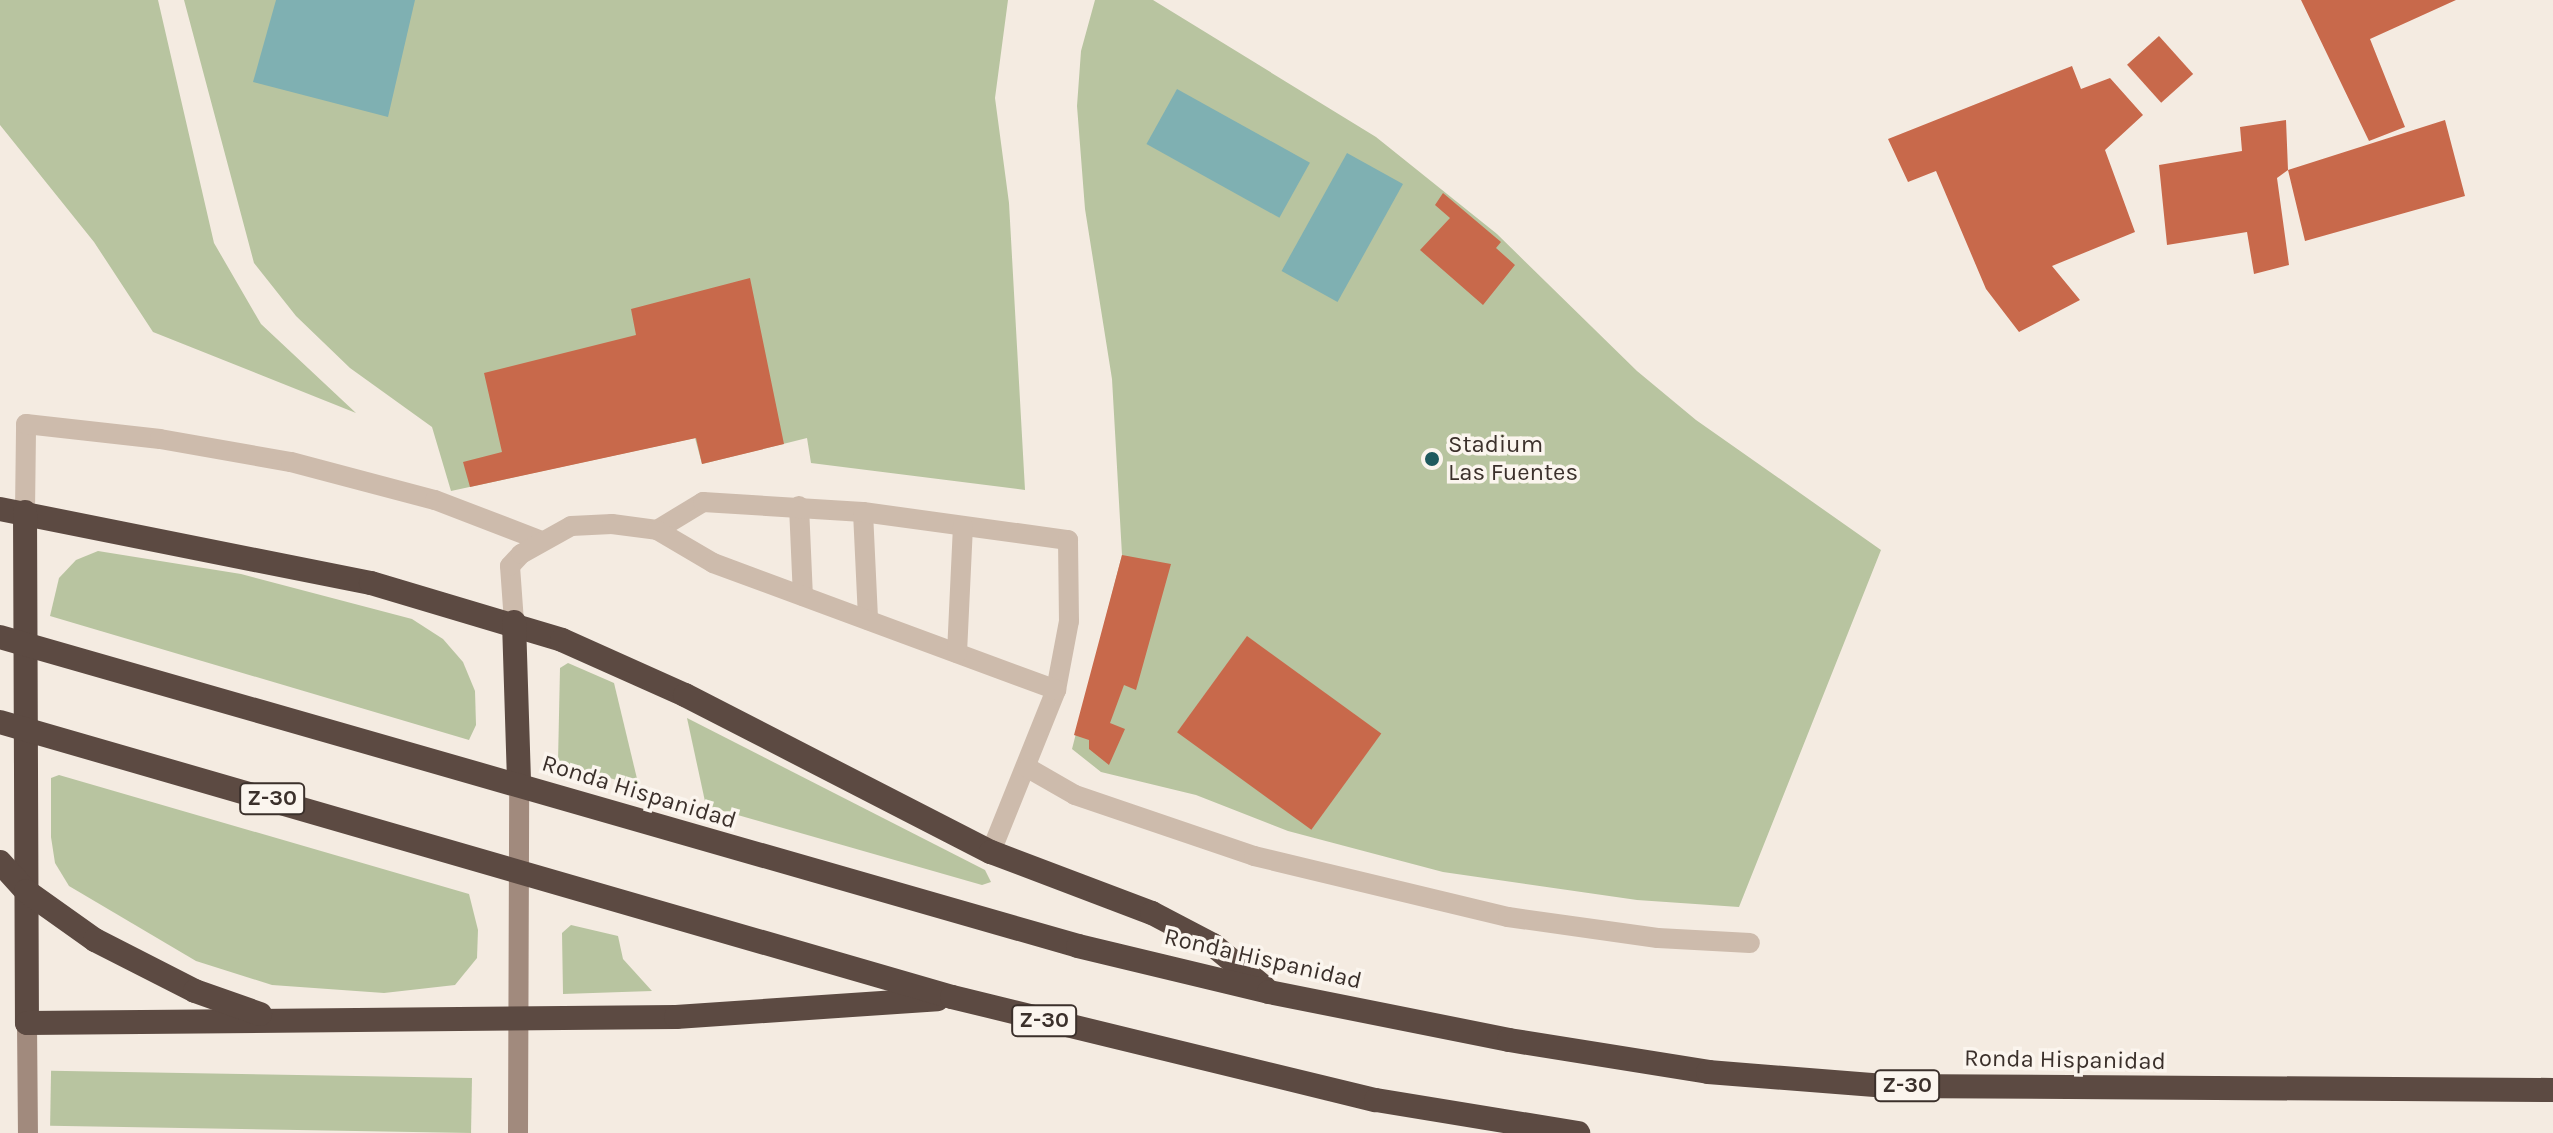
<!DOCTYPE html>
<html>
<head>
<meta charset="utf-8">
<style>
	body { margin:0 }
	#map { position:relative; width:2553px; height:1133px; overflow:hidden; background:#f4ebe1; font-family:Karla,sans-serif }
	div>[style] { position:absolute }
	.green>* { inset:0; background:#b8c4a0; transform-origin:0 0 }
	.water>* { inset:0; background:#7fb0b2; transform-origin:0 0 }
	.building>* { inset:0; background:#c8694b; transform-origin:0 0 }
	.lane>* { height:20px; margin:-10px; padding:0 10px; transform-origin:10px; border-radius:10px; background:#cdbbac }
	.street>* { height:20px; margin:-10px; padding:0 10px; transform-origin:10px; border-radius:10px; background:#cdbbac }
	.secondary>* { height:20px; margin:-10px; padding:0 10px; transform-origin:10px; border-radius:10px; background:#a18a7d }
	.highway>* { height:24px; margin:-12px; padding:0 12px; transform-origin:12px; border-radius:12px; background:#5c4a42 }
	.dots>* { width:22px; height:22px; translate:-50% -50%; box-sizing:border-box; border:4px solid #fbf5ee; border-radius:50% }
	span { translate:-50% -50%; white-space:nowrap; text-align:center; line-height:1.15; -webkit-text-stroke:7px #fbf5ee; paint-order:stroke }
	.shield-label span { padding:2px 6px; background:#fbf5ee; border:2px solid; border-radius:6px; -webkit-text-stroke-width:0 }
	.shield-label { font-size:22px; color:#3b302b; font-weight:700 }
	.poi-label { font-size:24px; color:#3b302b }
	.left { translate:0 -50%; text-align:left }
	.street-label { font-size:24px; color:#3b302b }
</style>
</head>
<body>
<div id="map">
	<div class="green">
		<i style="clip-path:polygon(0 0,158px 0,214px 243px,261px 324px,356px 413px,153px 332px,94px 242px,0 125px)"></i>
		<i style="clip-path:polygon(184px 0,1008px 0,995px 98px,1009px 203px,1025px 490px,811px 463px,807px 438px,702px 464px,695px 438px,451px 491px,432px 427px,350px 368px,296px 316px,254px 263px)"></i>
		<i style="clip-path:polygon(1095px 0,1153px 0,1376px 137px,1497px 234px,1637px 371px,1696px 420px,1881px 550px,1739px 907px,1637px 900px,1443px 872px,1288px 831px,1196px 795px,1101px 772px,1072px 749px,1122px 555px,1112px 379px,1085px 209px,1077px 106px,1081px 51px)"></i>
		<i style="clip-path:polygon(98px 551px,241px 574px,412px 619px,443px 639px,463px 662px,475px 691px,476px 725px,469px 740px,50px 616px,59px 578px,76px 560px)"></i>
		<i style="clip-path:polygon(568px 663px,614px 683px,639px 787px,558px 762px,560px 668px)"></i>
		<i style="clip-path:polygon(687px 718px,985px 870px,991px 882px,982px 885px,706px 806px)"></i>
		<i style="clip-path:polygon(59px 775px,469px 894px,478px 930px,477px 958px,455px 985px,384px 993px,272px 985px,196px 961px,69px 886px,55px 863px,51px 837px,51px 778px)"></i>
		<i style="clip-path:polygon(571px 925px,618px 936px,623px 959px,652px 991px,563px 994px,562px 933px)"></i>
		<i style="left:472px;top:1078px;width:55px;height:421px;rotate:91deg"></i>
	</div>
	<div class="water">
		<i style="clip-path:polygon(276px 0,415px 0,388px 117px,253px 82px)"></i>
		<i style="left:1177px;top:89px;width:152px;height:63px;rotate:29deg"></i>
		<i style="left:1347px;top:153px;width:64px;height:135px;rotate:29deg"></i>
	</div>
	<div class="building">
		<i style="clip-path:polygon(2301px 0,2456px 0,2370px 39px,2405px 127px,2369px 141px)"></i>
		<i style="left:2159px;top:36px;width:51px;height:43px;rotate:48deg"></i>
		<i style="clip-path:polygon(2072px 66px,2081px 89px,2110px 78px,2143px 115px,2105px 150px,2135px 232px,2052px 266px,2080px 300px,2019px 332px,1986px 289px,1936px 171px,1908px 182px,1888px 139px)"></i>
		<i style="clip-path:polygon(2286px 120px,2288px 170px,2445px 120px,2465px 196px,2305px 241px,2288px 170px,2277px 178px,2289px 265px,2254px 274px,2247px 232px,2167px 245px,2159px 165px,2242px 151px,2240px 127px)"></i>
		<i style="clip-path:polygon(1443px 193px,1501px 242px,1496px 248px,1515px 265px,1483px 305px,1420px 250px,1450px 218px,1435px 205px)"></i>
		<i style="clip-path:polygon(750px 278px,784px 444px,702px 464px,696px 438px,470px 487px,463px 462px,502px 452px,484px 373px,636px 335px,631px 309px)"></i>
		<i style="clip-path:polygon(1122px 555px,1171px 564px,1136px 690px,1124px 685px,1110px 723px,1125px 729px,1109px 765px,1089px 749px,1089px 740px,1074px 735px)"></i>
		<i style="left:1247px;top:636px;width:166px;height:119px;rotate:36deg"></i>
	</div>
	<div class="lane">
		<i style="left:799px;top:506px;width:90px;rotate:87.5deg"></i>
		<i style="left:25px;top:512px;width:88px;rotate:-89.3deg"></i>
		<i style="left:26px;top:424px;width:135px;rotate:6.4deg"></i>
		<i style="left:160px;top:439px;width:133px;rotate:10deg"></i>
		<i style="left:291px;top:462px;width:149px;rotate:14.8deg"></i>
		<i style="left:435px;top:500px;width:111px;rotate:21deg"></i>
		<i style="left:863px;top:512px;width:108px;rotate:87.3deg"></i>
		<i style="left:657px;top:530px;width:54px;rotate:-31.3deg"></i>
		<i style="left:703px;top:502px;width:160px;rotate:3.6deg"></i>
		<i style="left:863px;top:512px;width:207px;rotate:7.8deg"></i>
		<i style="left:1068px;top:540px;width:81px;rotate:89.3deg"></i>
		<i style="left:1069px;top:621px;width:70px;rotate:100.7deg"></i>
		<i style="left:1056px;top:690px;width:175px;rotate:111.9deg"></i>
		<i style="left:514px;top:622px;width:56px;rotate:-94.1deg"></i>
		<i style="left:510px;top:566px;width:16px;rotate:-47deg"></i>
		<i style="left:521px;top:554px;width:57px;rotate:-29.2deg"></i>
		<i style="left:571px;top:526px;width:41px;rotate:-2.8deg"></i>
		<i style="left:612px;top:524px;width:45px;rotate:7.6deg"></i>
		<i style="left:657px;top:530px;width:65px;rotate:30.5deg"></i>
		<i style="left:713px;top:563px;width:366px;rotate:20.3deg"></i>
		<i style="left:957px;top:653px;width:127px;rotate:-87.3deg"></i>
	</div>
	<div class="street">
		<i style="left:1028px;top:768px;width:54px;rotate:29.9deg"></i>
		<i style="left:1075px;top:795px;width:189px;rotate:18.8deg"></i>
		<i style="left:1254px;top:856px;width:261px;rotate:13.5deg"></i>
		<i style="left:1508px;top:917px;width:151px;rotate:8deg"></i>
		<i style="left:1658px;top:938px;width:92px;rotate:3.1deg"></i>
	</div>
	<div class="secondary">
		<i style="left:27px;top:1023px;width:110px;rotate:89.5deg"></i>
		<i style="left:518px;top:1133px;width:348px;rotate:-89.8deg"></i>
	</div>
	<div class="highway">
		<i style="left:0;top:509px;width:378px;rotate:11.3deg"></i>
		<i style="left:371px;top:583px;width:199px;rotate:16.6deg"></i>
		<i style="left:562px;top:640px;width:135px;rotate:24.1deg"></i>
		<i style="left:685px;top:695px;width:344px;rotate:27.2deg"></i>
		<i style="left:991px;top:852px;width:172px;rotate:20.8deg"></i>
		<i style="left:1152px;top:913px;width:69px;rotate:27.7deg"></i>
		<i style="left:1213px;top:945px;width:67px;rotate:39.6deg"></i>
		<i style="left:25px;top:512px;width:511px;rotate:89.78deg"></i>
		<i style="left:27px;top:1023px;width:649px;rotate:-0.53deg"></i>
		<i style="left:676px;top:1017px;width:262px;rotate:-3.9deg"></i>
		<i style="left:514px;top:622px;width:163px;rotate:88.2deg"></i>
		<i style="left:0;top:637px;width:1121px;rotate:15.99deg"></i>
		<i style="left:1078px;top:946px;width:196px;rotate:13.5deg"></i>
		<i style="left:1269px;top:992px;width:245px;rotate:11.3deg"></i>
		<i style="left:1509px;top:1040px;width:202px;rotate:9.1deg"></i>
		<i style="left:1708px;top:1072px;width:180px;rotate:4.5deg"></i>
		<i style="left:1887px;top:1086px;width:666px;rotate:0.34deg"></i>
		<i style="left:0;top:722px;width:991px;rotate:16.11deg"></i>
		<i style="left:952px;top:997px;width:436px;rotate:13.7deg"></i>
		<i style="left:1376px;top:1100px;width:205px;rotate:9.3deg"></i>
		<i style="left:0;top:862px;width:39px;rotate:48deg"></i>
		<i style="left:26px;top:891px;width:85px;rotate:35.4deg"></i>
		<i style="left:95px;top:940px;width:112px;rotate:27deg"></i>
		<i style="left:195px;top:991px;width:69px;rotate:19.5deg"></i>
	</div>
	<div class="dots">
		<i style="left:1432px;top:459px;background:#1f5a5e"></i>
	</div>
	<div class="shield-label">
		<span style="left:272px;top:799px">Z-30</span>
		<span style="left:1044px;top:1021px">Z-30</span>
		<span style="left:1907px;top:1086px">Z-30</span>
	</div>
	<div class="poi-label">
		<span class="left" style="left:1448px;top:459px">Stadium<br>Las Fuentes</span>
	</div>
	<div class="street-label">
		<span style="left:639px;top:792px;rotate:17deg">Ronda Hispanidad</span>
		<span style="left:1263px;top:959px;rotate:13deg">Ronda Hispanidad</span>
		<span style="left:2065px;top:1060px;rotate:1deg">Ronda Hispanidad</span>
	</div>
</div>
</body>
</html>
